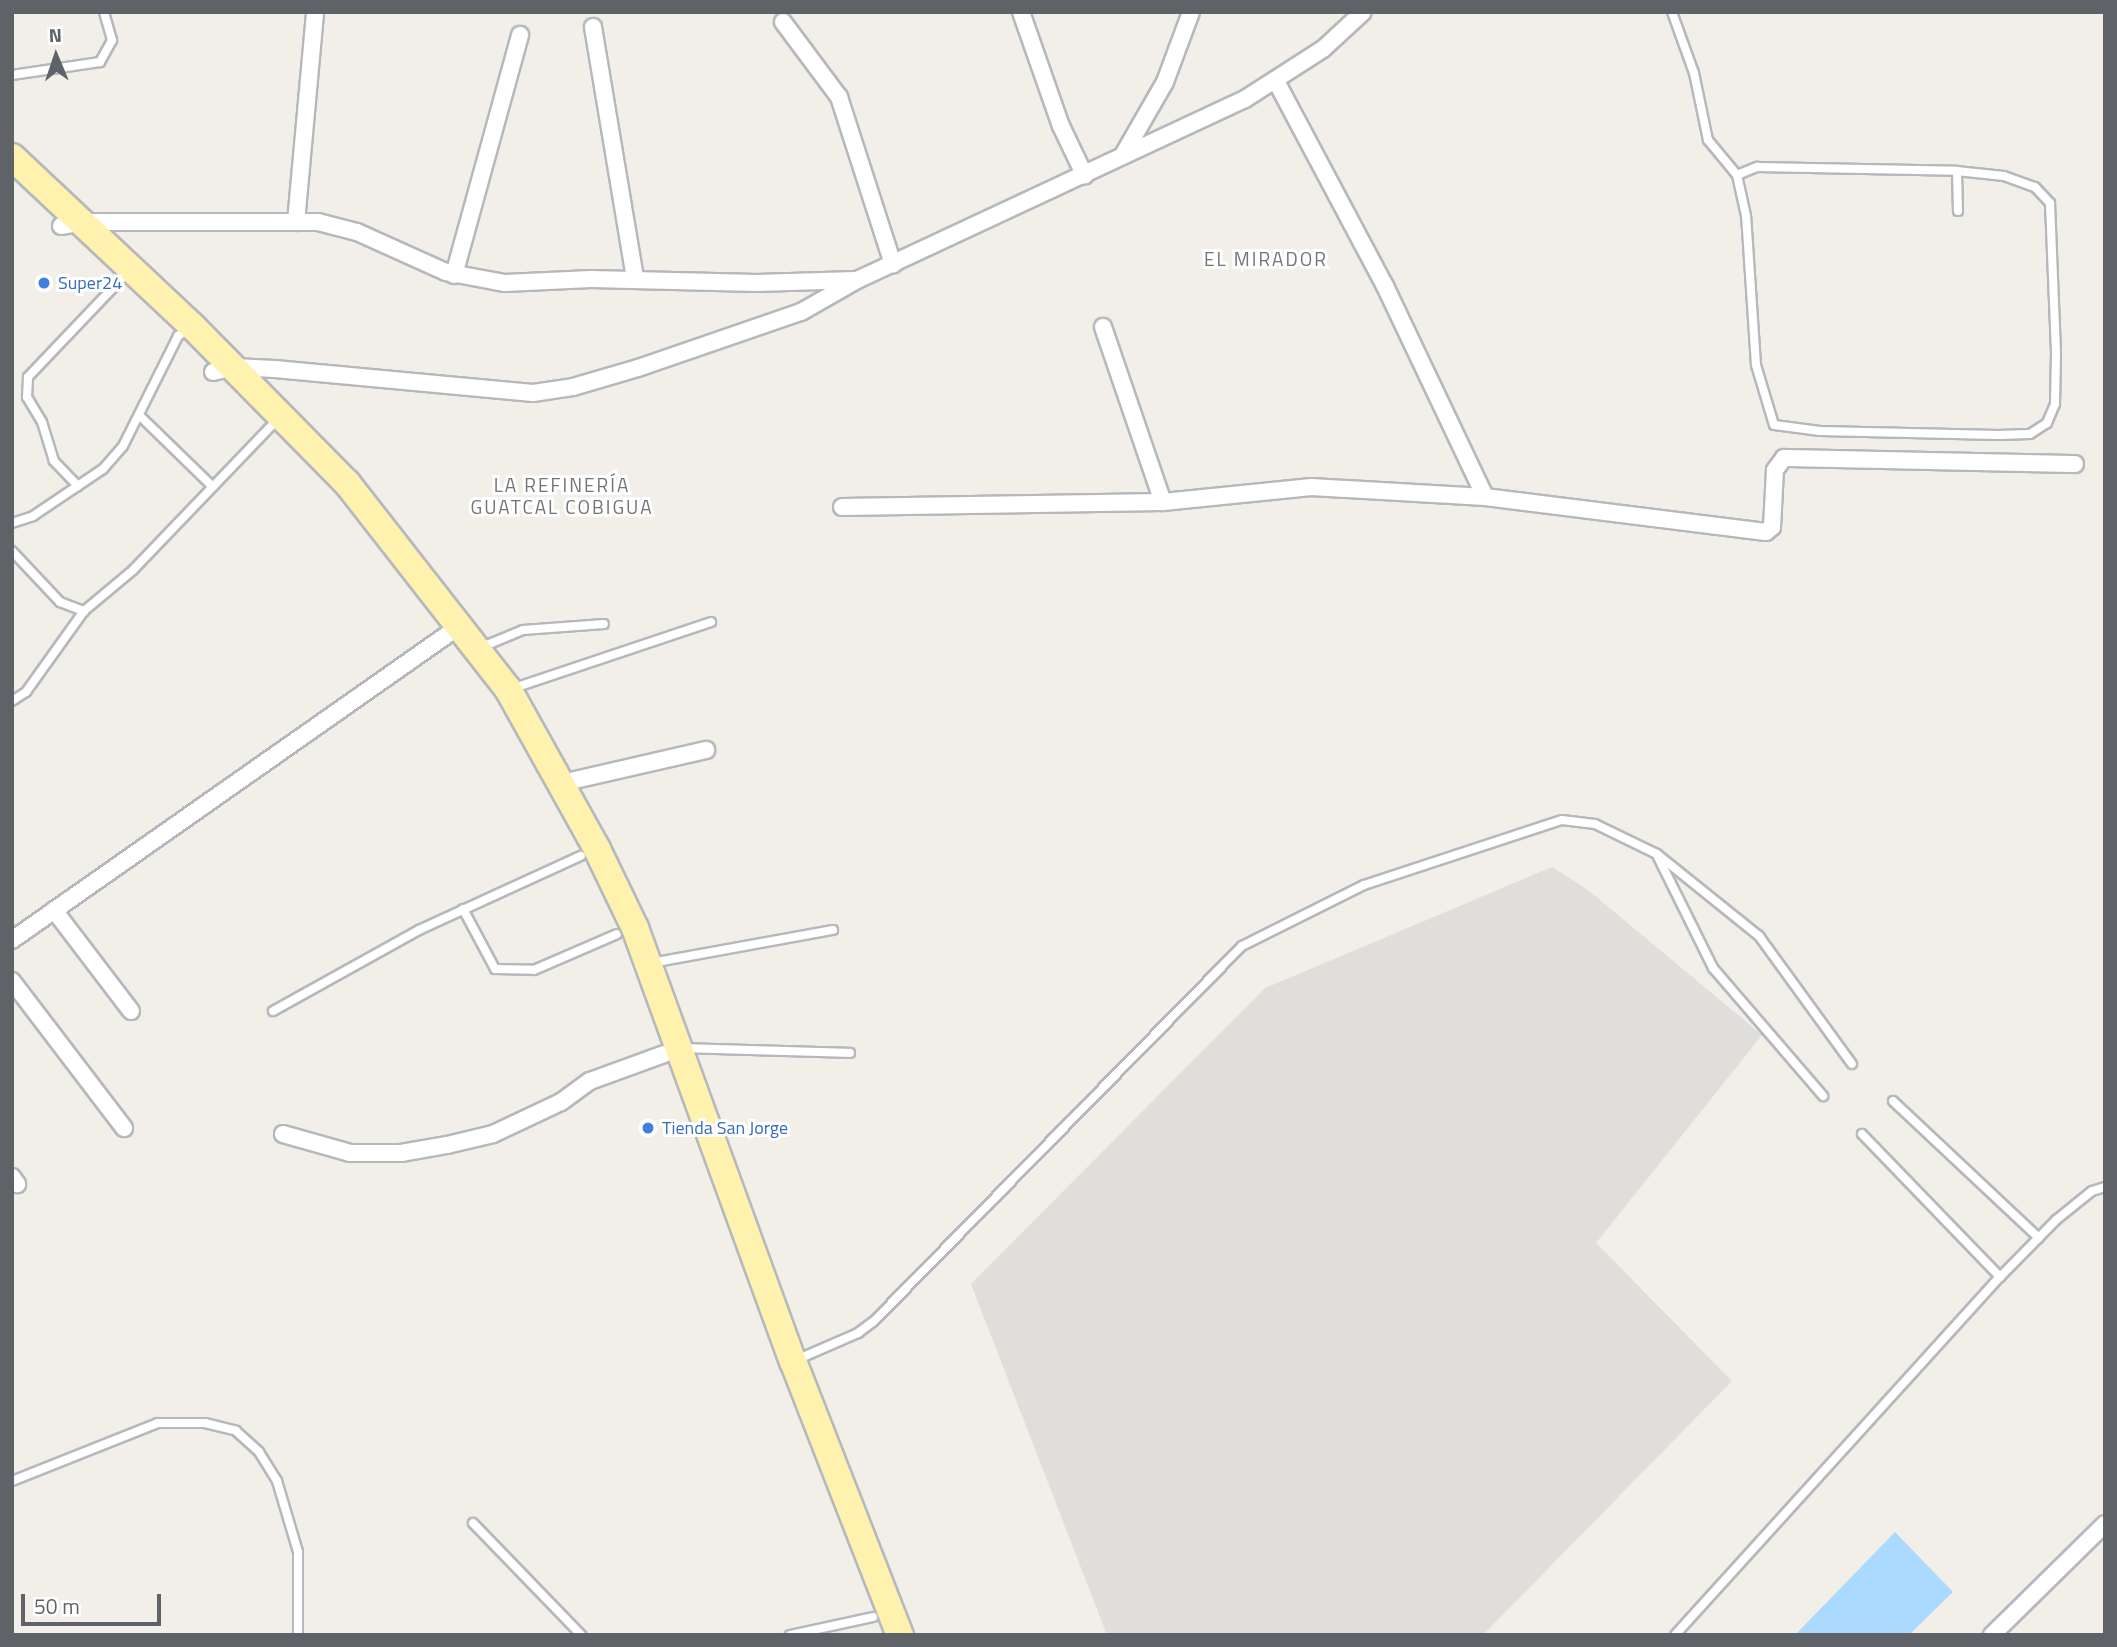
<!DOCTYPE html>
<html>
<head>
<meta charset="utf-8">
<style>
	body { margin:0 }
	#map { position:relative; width:2117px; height:1647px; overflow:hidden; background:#f1efe8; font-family:"Titillium Web",sans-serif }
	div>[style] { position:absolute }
	.industrial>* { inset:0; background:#e0deda }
	.water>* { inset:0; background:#aadaff }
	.roads { filter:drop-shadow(2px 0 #b5b8bc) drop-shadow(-2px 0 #b5b8bc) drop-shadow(0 2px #b5b8bc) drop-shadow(0 -2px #b5b8bc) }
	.service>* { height:8px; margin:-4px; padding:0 4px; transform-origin:4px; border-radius:4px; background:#fff }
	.minor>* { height:16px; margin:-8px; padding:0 8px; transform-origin:8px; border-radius:8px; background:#fff }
	.primary>* { height:26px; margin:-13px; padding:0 13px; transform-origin:13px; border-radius:13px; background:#fff2af }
	.dots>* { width:19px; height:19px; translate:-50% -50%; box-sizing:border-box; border:4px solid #fff; border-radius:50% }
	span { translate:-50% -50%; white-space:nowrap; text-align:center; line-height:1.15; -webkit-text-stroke:6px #fff; paint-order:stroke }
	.shop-label { font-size:18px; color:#366cbe }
	.left { translate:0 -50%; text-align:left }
	.neighbourhood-label { font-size:19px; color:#70757a; letter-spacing:2px }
	.frame { position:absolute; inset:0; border:14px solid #5f6368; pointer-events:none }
	.north { position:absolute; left:21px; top:21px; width:70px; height:70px; -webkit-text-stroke:5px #fff; paint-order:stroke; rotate:358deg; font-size:19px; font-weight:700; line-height:28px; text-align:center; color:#5f6368 }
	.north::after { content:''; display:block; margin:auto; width:24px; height:32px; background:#5f6368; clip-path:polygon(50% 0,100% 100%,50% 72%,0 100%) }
	.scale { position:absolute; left:21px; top:1594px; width:140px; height:32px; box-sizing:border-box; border:4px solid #5f6368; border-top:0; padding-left:9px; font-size:21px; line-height:24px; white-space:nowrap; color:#5f6368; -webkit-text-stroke:5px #fff; paint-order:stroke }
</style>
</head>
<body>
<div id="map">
	<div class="industrial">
		<i style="clip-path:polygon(1552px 867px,1588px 890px,1762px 1035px,1596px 1243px,1732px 1381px,1483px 1635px,1107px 1635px,971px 1284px,1265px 988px)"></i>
	</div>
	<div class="water">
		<i style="clip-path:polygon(1895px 1532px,1953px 1592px,1909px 1635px,1795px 1635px)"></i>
	</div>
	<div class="roads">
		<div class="service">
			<i style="left:1672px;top:12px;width:65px;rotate:70.2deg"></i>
			<i style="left:1694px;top:73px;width:68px;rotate:78.2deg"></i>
			<i style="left:1708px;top:140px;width:45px;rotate:50.4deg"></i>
			<i style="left:1737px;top:175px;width:22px;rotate:-22deg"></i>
			<i style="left:1757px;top:167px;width:200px;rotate:1.1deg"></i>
			<i style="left:1957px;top:171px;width:47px;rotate:6.1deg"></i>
			<i style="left:2004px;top:176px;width:33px;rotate:20deg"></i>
			<i style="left:2035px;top:187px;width:22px;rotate:47deg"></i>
			<i style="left:2050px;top:203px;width:150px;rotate:87.7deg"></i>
			<i style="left:2056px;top:353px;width:51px;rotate:91.1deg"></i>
			<i style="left:2055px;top:404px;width:21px;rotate:113deg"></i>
			<i style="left:2047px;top:423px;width:20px;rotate:147deg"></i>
			<i style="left:2030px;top:434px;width:32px;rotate:178deg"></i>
			<i style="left:1998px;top:435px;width:178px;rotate:-178.7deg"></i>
			<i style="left:1820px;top:431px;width:46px;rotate:-172.6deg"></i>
			<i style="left:1774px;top:425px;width:63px;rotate:-106.7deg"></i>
			<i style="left:1756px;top:365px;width:149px;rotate:-93.8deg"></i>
			<i style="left:1746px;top:216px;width:42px;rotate:-102.4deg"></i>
			<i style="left:12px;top:75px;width:89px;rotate:-8.4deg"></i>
			<i style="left:100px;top:62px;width:25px;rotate:-61deg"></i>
			<i style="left:112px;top:40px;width:29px;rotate:-106deg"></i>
			<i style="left:1957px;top:171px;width:40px;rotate:88.6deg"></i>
			<i style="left:139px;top:415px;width:102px;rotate:44.2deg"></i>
			<i style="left:78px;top:486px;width:35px;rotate:-134deg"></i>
			<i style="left:54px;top:461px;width:41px;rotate:-107.1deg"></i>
			<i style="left:42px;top:422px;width:29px;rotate:-121deg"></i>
			<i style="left:27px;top:397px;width:20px;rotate:-87deg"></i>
			<i style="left:28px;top:377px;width:146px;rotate:-46.4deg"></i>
			<i style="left:12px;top:523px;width:22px;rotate:-18deg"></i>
			<i style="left:33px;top:516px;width:84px;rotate:-33.9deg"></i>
			<i style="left:103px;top:469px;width:30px;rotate:-49deg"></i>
			<i style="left:123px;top:446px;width:123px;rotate:-63.4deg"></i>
			<i style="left:178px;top:336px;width:14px;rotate:-36deg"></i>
			<i style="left:12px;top:551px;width:70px;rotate:46.7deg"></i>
			<i style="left:60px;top:602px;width:26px;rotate:21deg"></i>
			<i style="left:84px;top:611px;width:64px;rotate:-39.9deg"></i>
			<i style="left:133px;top:570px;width:211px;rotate:-46.2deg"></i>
			<i style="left:482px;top:647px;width:44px;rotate:-22.5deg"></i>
			<i style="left:523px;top:630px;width:81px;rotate:-4.2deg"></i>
			<i style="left:511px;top:689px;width:211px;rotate:-18.5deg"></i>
			<i style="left:12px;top:701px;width:17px;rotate:-33deg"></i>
			<i style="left:26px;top:692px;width:100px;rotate:-54.4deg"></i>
			<i style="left:1658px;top:857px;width:124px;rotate:63.6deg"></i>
			<i style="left:1713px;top:968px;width:169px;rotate:49.3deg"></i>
			<i style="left:463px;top:909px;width:68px;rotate:61.9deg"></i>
			<i style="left:495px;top:969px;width:39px;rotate:1deg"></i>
			<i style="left:534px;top:970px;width:90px;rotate:-23.4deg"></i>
			<i style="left:651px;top:963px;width:185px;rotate:-10.3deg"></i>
			<i style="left:273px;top:1011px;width:167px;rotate:-29deg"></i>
			<i style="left:419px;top:930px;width:178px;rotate:-24.6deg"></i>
			<i style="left:685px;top:1048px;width:165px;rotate:1.7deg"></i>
			<i style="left:1893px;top:1101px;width:200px;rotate:43.2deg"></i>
			<i style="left:1862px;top:1134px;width:199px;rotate:46deg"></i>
			<i style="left:796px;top:1360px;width:68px;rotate:-23.5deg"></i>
			<i style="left:858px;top:1333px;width:20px;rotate:-37deg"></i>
			<i style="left:874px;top:1321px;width:525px;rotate:-45.54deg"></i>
			<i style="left:1242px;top:946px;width:136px;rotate:-26.6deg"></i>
			<i style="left:1364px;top:885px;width:208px;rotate:-18.2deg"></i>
			<i style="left:1562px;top:820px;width:33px;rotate:7deg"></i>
			<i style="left:1595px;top:824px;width:69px;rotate:25.8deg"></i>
			<i style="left:1657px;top:854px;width:131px;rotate:38.8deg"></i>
			<i style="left:1759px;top:936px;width:158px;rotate:54deg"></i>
			<i style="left:12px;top:1481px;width:157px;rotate:-21.7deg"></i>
			<i style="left:158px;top:1423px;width:47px"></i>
			<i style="left:205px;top:1423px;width:32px;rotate:14deg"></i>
			<i style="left:236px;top:1431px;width:31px;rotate:42deg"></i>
			<i style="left:259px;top:1452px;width:34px;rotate:58deg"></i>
			<i style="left:277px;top:1481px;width:74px;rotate:73.5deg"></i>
			<i style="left:298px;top:1552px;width:83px;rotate:90deg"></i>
			<i style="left:473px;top:1523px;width:156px;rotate:46deg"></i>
			<i style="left:790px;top:1635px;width:85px;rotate:-12.2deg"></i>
			<i style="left:1675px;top:1635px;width:484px;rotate:-47.8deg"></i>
			<i style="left:2000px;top:1277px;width:80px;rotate:-45.5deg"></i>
			<i style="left:2056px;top:1220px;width:46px;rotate:-38.9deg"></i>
			<i style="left:2092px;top:1191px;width:14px;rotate:-17deg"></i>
		</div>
		<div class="minor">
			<i style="left:1021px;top:12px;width:121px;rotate:70.7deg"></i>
			<i style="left:1061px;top:126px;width:55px;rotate:64.4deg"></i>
			<i style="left:783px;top:22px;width:94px;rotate:53.3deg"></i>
			<i style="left:839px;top:97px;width:176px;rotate:72.1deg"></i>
			<i style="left:593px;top:27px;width:255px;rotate:80.5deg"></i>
			<i style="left:1276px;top:81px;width:232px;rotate:62deg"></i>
			<i style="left:1385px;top:286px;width:233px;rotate:64.6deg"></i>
			<i style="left:1123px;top:155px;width:84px;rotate:-60.1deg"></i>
			<i style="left:1165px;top:82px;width:75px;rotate:-69.6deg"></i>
			<i style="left:296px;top:222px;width:211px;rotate:-84.8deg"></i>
			<i style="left:61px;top:226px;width:22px;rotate:-10deg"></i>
			<i style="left:83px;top:222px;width:235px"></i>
			<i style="left:318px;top:222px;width:40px;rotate:14.4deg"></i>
			<i style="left:357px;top:232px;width:98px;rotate:24.2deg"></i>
			<i style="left:446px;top:272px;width:60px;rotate:10.6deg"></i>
			<i style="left:505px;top:283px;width:86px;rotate:-2.7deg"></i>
			<i style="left:591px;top:279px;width:166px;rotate:1.4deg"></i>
			<i style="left:757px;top:283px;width:98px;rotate:-1.8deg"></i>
			<i style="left:454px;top:275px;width:249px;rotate:-74.6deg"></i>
			<i style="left:1103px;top:327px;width:185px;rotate:71.1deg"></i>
			<i style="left:213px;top:372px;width:21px;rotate:-14deg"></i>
			<i style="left:233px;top:367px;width:42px;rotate:2.7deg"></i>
			<i style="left:275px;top:369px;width:259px;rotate:5.3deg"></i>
			<i style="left:533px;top:393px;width:40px;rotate:-8.5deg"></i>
			<i style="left:573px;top:387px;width:68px;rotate:-16.3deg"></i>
			<i style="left:638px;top:368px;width:172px;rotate:-19deg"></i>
			<i style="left:801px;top:312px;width:67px;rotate:-29.6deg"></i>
			<i style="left:859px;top:279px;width:426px;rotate:-25deg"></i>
			<i style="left:1245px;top:99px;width:93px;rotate:-32.7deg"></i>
			<i style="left:1323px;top:49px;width:54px;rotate:-42.8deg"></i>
			<i style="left:842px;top:507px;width:321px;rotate:-0.9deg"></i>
			<i style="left:1163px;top:502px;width:149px;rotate:-5.8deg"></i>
			<i style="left:1311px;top:487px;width:174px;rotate:3.3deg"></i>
			<i style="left:1485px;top:497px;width:283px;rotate:7.1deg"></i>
			<i style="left:1766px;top:532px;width:8px;rotate:-40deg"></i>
			<i style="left:1772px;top:527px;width:57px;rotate:-87deg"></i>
			<i style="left:1775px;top:470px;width:15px;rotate:-53deg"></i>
			<i style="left:1784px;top:458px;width:291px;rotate:1.2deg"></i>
			<i style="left:562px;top:783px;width:148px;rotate:-12.9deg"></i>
			<i style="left:54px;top:910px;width:127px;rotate:52.7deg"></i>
			<i style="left:12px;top:940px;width:548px;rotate:-35.05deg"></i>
			<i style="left:12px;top:981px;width:185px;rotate:52.7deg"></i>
			<i style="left:283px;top:1134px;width:70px;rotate:15.8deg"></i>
			<i style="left:350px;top:1153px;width:51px"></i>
			<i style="left:401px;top:1153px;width:47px;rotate:-9.9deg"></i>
			<i style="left:447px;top:1145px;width:47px;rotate:-13.4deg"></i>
			<i style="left:493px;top:1134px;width:75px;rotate:-25.2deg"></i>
			<i style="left:561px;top:1102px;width:36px;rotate:-36deg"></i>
			<i style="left:590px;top:1081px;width:79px;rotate:-20deg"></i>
			<i style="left:12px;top:1177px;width:9px;rotate:54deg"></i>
			<i style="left:1992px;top:1635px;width:158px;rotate:-44.5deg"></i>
		</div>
		<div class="primary">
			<i style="left:12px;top:157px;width:247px;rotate:43.2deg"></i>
			<i style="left:192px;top:326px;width:221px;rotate:45.4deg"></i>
			<i style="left:347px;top:483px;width:261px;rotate:52deg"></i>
			<i style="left:508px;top:689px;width:183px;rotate:60.9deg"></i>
			<i style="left:597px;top:849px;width:88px;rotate:64.3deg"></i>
			<i style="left:635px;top:928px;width:461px;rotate:70deg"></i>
			<i style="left:793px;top:1361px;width:294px;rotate:68.7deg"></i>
		</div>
	</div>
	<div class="dots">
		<i style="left:44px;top:283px;background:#3f7fe0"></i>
		<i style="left:648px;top:1128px;background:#3f7fe0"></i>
	</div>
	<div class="shop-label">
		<span class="left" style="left:58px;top:283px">Super24</span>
		<span class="left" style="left:662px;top:1128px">Tienda San Jorge</span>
	</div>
	<div class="neighbourhood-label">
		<span style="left:1266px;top:259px">EL MIRADOR</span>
		<span style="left:562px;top:496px">LA REFINERÍA<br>GUATCAL COBIGUA</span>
	</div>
	<div class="frame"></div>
	<div class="north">N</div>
	<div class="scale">50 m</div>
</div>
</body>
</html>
